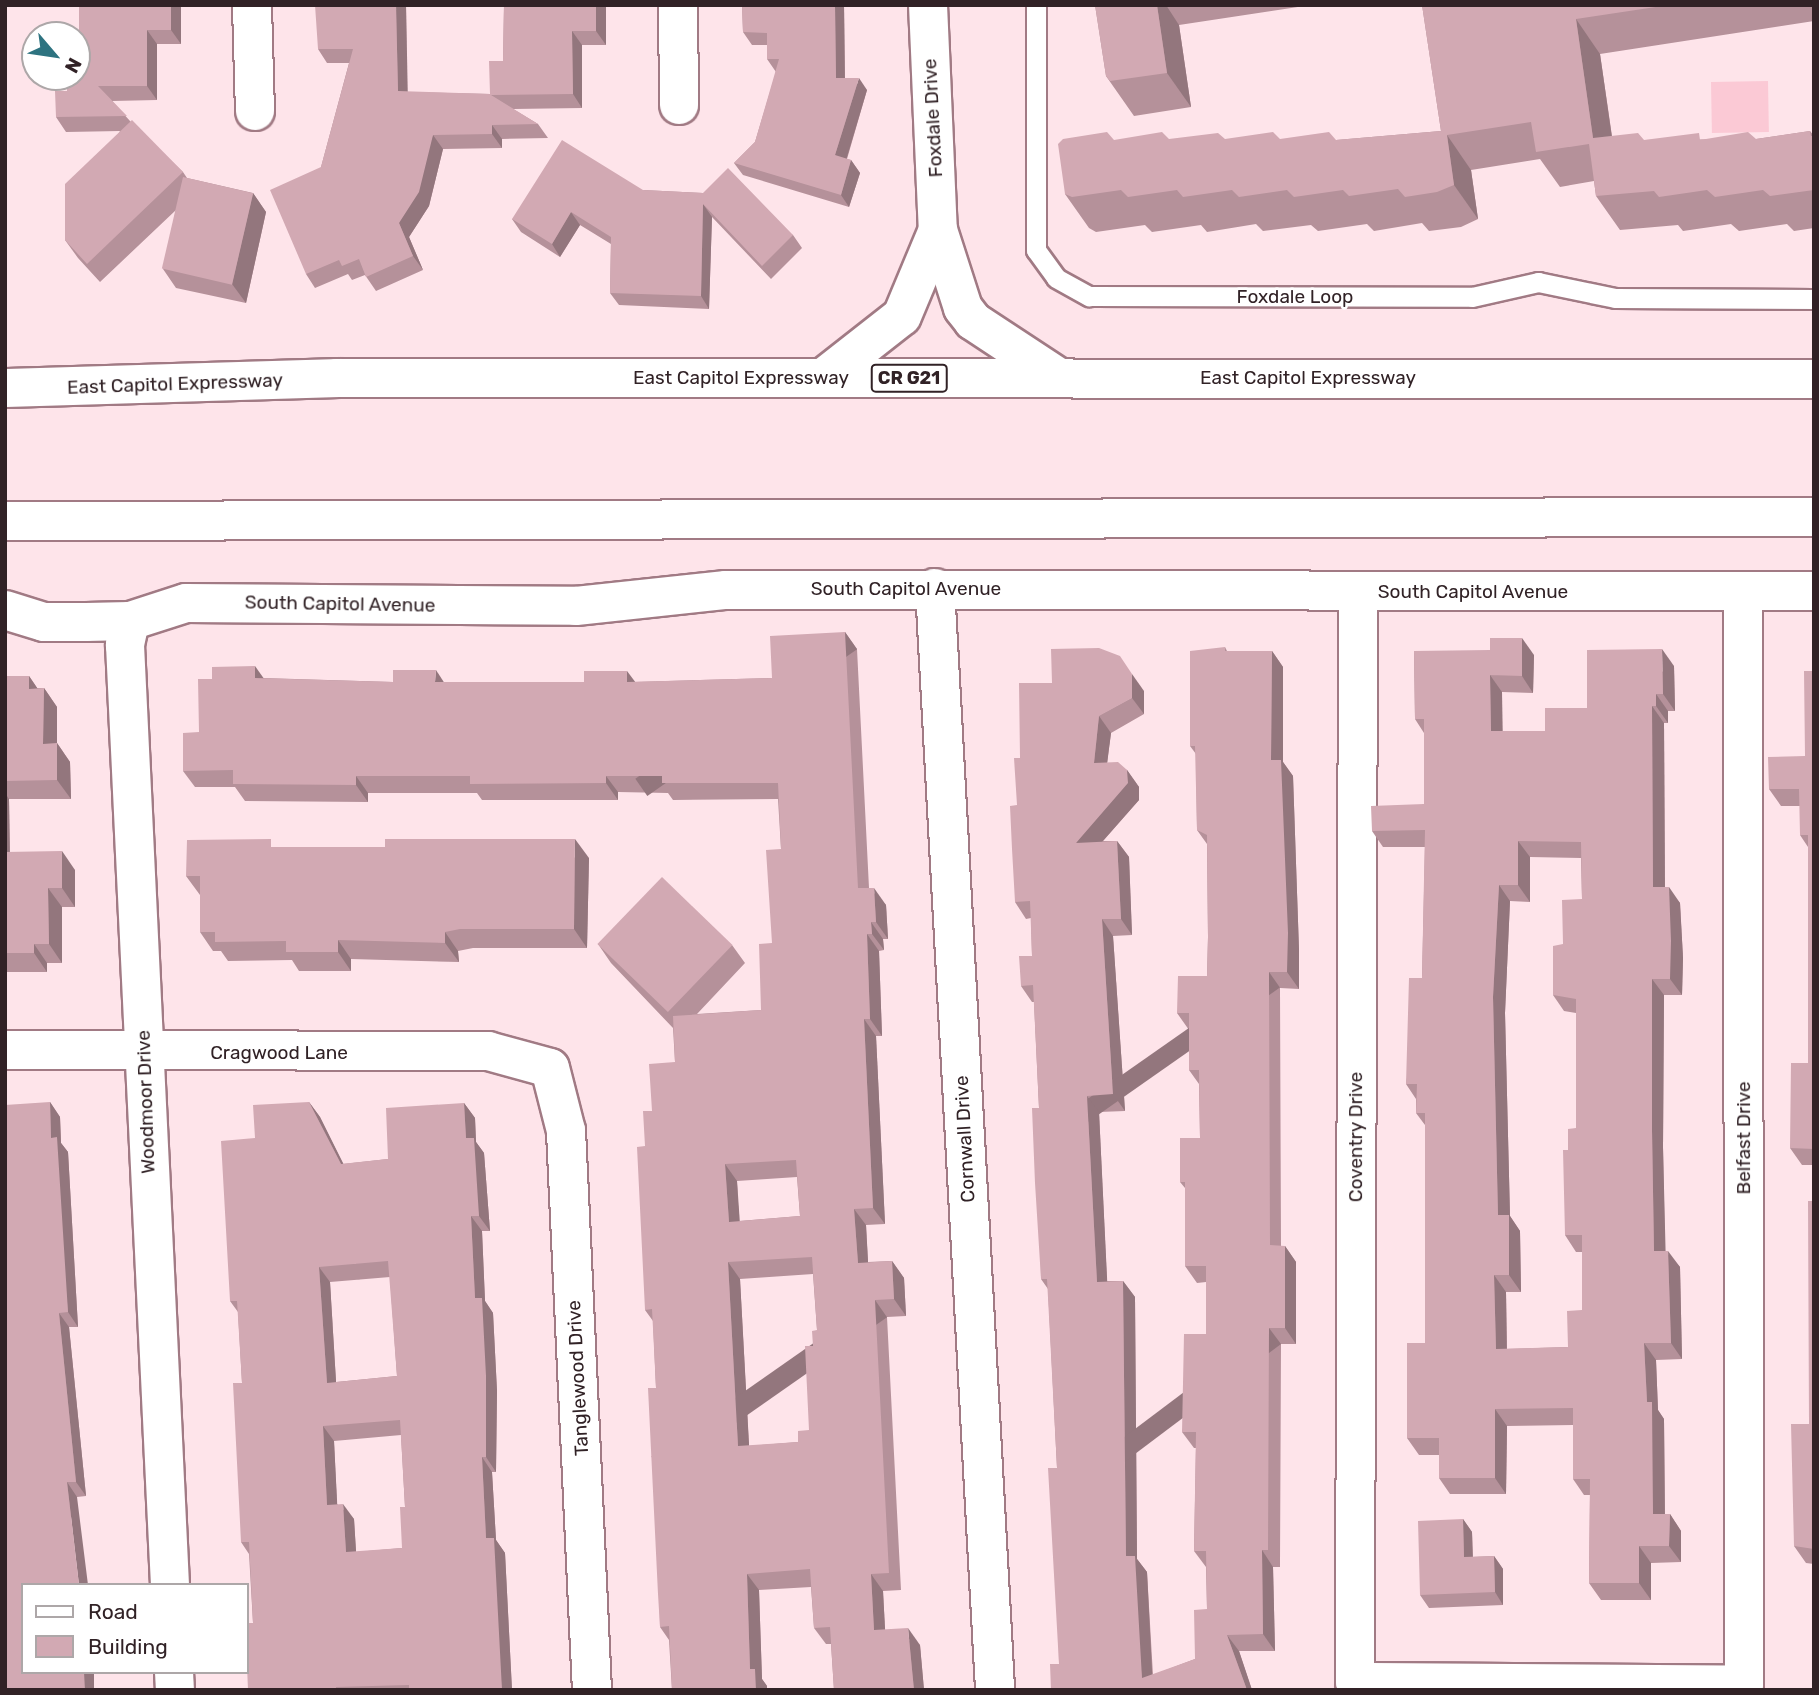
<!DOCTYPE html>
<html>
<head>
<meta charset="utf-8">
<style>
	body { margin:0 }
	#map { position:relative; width:1819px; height:1695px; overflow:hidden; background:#fee4ea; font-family:Rubik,sans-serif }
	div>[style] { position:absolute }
	.green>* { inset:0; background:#fbc9d5; transform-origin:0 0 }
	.roads { filter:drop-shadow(2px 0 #a17a84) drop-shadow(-2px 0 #a17a84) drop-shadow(0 2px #a17a84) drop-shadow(0 -2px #a17a84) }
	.service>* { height:19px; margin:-9.5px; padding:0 9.5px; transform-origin:9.5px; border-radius:9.5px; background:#fff }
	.minor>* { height:38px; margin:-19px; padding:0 19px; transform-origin:19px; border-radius:19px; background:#fff }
	.trunk>* { height:38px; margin:-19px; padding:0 19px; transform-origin:19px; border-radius:19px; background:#fff }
	.wall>* { inset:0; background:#b5919a }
	.shaded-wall>* { inset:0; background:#93767d; transform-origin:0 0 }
	.building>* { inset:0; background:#d2a9b3; transform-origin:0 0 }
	span { translate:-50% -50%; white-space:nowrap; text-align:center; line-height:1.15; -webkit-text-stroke:5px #fff; paint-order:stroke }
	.shield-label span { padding:2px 5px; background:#fff; border:2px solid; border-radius:5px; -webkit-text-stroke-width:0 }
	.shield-label { font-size:18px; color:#312226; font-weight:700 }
	.street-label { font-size:19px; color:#312226 }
	.frame { position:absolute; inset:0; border:7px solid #312226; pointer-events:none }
	.legend { position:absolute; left:21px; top:1583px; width:228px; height:91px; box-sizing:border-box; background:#fff; border:2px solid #ada7a8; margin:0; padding:9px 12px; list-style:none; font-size:21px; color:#312226 }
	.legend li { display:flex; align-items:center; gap:14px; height:35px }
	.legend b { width:35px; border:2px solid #ada7a8 }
	.north { position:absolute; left:21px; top:21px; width:70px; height:70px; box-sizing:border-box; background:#fff; border:2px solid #ada7a8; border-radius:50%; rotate:119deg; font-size:19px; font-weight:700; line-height:28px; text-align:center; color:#312226 }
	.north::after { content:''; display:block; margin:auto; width:24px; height:32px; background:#2d7380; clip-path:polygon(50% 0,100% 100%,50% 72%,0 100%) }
</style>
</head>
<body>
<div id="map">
	<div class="green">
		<i style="left:1768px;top:81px;width:51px;height:57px;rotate:89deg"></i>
	</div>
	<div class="roads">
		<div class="service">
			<i style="left:1036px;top:5px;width:245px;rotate:90deg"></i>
			<i style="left:1036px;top:250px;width:34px;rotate:54deg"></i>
			<i style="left:1056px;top:278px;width:38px;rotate:29deg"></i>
			<i style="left:1089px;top:296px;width:383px;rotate:0.1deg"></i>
			<i style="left:1472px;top:297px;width:68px;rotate:-12.8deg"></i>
			<i style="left:1538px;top:282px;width:79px;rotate:11.7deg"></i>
			<i style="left:1615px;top:298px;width:199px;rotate:0.3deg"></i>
		</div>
		<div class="minor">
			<i style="left:252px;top:5px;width:106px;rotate:88.4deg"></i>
			<i style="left:678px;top:5px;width:100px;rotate:89.4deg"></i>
			<i style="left:928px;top:5px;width:225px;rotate:87.5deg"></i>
			<i style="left:935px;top:588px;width:1104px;rotate:86.88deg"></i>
			<i style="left:1358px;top:592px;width:1090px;rotate:90.16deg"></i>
			<i style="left:1355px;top:1682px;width:389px;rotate:0.4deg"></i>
			<i style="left:1744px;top:1685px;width:1094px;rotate:-90.05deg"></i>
			<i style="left:5px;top:610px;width:41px;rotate:17.1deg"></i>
			<i style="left:44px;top:622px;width:42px"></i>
			<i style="left:86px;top:622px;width:44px;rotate:-1.3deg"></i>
			<i style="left:130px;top:621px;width:59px;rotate:-17.8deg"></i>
			<i style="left:186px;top:603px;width:390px;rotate:0.4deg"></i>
			<i style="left:576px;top:606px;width:151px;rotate:-6.1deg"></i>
			<i style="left:726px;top:590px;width:1088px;rotate:0.05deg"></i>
			<i style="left:130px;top:621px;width:25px;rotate:102deg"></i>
			<i style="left:125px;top:645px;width:941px;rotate:87.26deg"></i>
			<i style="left:5px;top:1050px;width:483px;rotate:0.1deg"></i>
			<i style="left:488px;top:1051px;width:64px;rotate:15.3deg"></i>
			<i style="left:550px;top:1068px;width:65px;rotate:75.7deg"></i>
			<i style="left:566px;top:1131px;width:560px;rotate:87.34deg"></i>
			<i style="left:174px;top:1672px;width:18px;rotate:87deg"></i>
		</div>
		<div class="trunk">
			<i style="left:938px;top:230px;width:82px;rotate:72.2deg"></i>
			<i style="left:963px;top:308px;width:16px;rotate:52deg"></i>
			<i style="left:973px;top:321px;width:102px;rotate:33.4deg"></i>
			<i style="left:823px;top:378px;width:100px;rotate:-38.1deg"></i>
			<i style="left:902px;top:316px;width:93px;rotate:-67.3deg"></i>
			<i style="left:5px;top:388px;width:332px;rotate:-1.7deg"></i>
			<i style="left:337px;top:378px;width:1477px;rotate:0.04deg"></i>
			<i style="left:5px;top:521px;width:1809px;rotate:-0.13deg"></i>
		</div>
	</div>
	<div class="wall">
		<i style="clip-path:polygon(79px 5px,181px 5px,181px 44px,157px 44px,157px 100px,112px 101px,130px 121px,183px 172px,187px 178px,253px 193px,266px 212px,246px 303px,176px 288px,163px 269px,176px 210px,100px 282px,78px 258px,65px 240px,120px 131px,66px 132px,56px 117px,67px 91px,79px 53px)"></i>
		<i style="clip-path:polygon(406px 5px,407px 92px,490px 94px,503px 61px,504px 5px,606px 5px,606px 45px,582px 45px,582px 108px,513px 109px,538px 124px,548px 138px,502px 139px,502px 148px,443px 149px,429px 206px,409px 237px,423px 270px,376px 291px,365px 275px,352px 280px,348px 274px,315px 288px,306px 274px,321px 167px,349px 63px,327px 63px,318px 49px)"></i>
		<i style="clip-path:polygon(742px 5px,844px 5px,845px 78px,867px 90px,847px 159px,851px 160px,860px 173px,849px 207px,743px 175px,734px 163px,755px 142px,776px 72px,767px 59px,767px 45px,752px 45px,743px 32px)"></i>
		<i style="clip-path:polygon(1095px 5px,1311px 5px,1179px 25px,1191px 107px,1134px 116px,1106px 76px)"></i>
		<i style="clip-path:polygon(1422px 5px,1814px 5px,1814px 21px,1600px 54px,1612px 136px,1644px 140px,1756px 139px,1810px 131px,1814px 136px,1814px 228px,1794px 231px,1787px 224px,1739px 231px,1731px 224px,1683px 231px,1678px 225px,1620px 230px,1596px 196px,1594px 181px,1560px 187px,1540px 159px,1471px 170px,1478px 219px,1461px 227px,1429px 231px,1422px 223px,1374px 231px,1367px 224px,1318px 231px,1311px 225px,1263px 231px,1256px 224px,1207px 232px,1201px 225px,1152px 232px,1145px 225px,1096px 232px,1089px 228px,1065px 194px,1114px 140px,1280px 139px,1336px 140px,1441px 131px)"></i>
		<i style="clip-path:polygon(643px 190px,703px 193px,793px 235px,802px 248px,771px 279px,712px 217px,709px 309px,619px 305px,610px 293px,611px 244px,580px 225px,560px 257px,521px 232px,512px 219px)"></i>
		<i style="clip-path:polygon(evenodd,845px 632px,857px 649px,869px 888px,886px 905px,888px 939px,883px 939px,884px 950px,879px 951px,882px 1036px,876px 1036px,885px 1224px,866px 1225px,868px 1262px,892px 1261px,904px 1278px,906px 1316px,887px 1317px,901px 1590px,883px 1591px,885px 1630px,920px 1645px,924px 1690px,834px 1690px,831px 1644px,826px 1644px,814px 1628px,811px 1587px,759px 1590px,762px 1679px,767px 1686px,767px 1690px,672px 1690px,669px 1640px,660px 1627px,656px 1388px,653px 1321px,645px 1310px,645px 1146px,652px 1111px,675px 1062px,673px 1028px,611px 963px,598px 944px,732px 945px,745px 963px,697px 1014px,761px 1010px,772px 943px,781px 849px,778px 799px,673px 800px,668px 793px,618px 792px,618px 800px,482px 800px,477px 793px,368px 793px,368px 802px,245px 801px,235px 787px,195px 787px,183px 771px,199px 732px,212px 679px,263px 678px,393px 682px,635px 682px,772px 678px,845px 632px,797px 1177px,800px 1216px,739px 1221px,737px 1181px,797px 1177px,845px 632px,813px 1274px,817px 1330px,813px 1346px,809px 1430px,798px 1442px,749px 1446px,740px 1279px,813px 1274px)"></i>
		<i style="clip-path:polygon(1225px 647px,1227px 651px,1272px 651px,1283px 667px,1283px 762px,1293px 776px,1299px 950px,1299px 989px,1280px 988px,1281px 1246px,1285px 1246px,1296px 1262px,1296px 1344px,1281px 1344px,1280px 1567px,1273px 1567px,1275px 1651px,1239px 1651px,1252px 1690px,1051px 1690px,1059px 1664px,1057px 1468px,1048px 1289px,1041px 1279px,1039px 1108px,1034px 1002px,1032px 1002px,1021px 986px,1032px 956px,1031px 918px,1026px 919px,1015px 902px,1020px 758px,1144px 691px,1144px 714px,1111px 733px,1107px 763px,1127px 770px,1139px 787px,1139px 800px,1103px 841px,1117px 841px,1129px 857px,1132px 935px,1113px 936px,1125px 1111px,1099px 1112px,1107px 1281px,1123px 1281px,1135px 1297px,1137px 1559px,1147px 1572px,1153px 1675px,1195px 1659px,1207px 1609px,1206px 1567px,1194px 1551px,1196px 1448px,1194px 1448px,1182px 1432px,1206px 1334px,1206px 1282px,1197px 1283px,1185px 1266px,1185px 1188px,1180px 1182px,1200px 1138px,1199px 1084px,1189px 1070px,1189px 1030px,1177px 1013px,1207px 976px,1208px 937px,1207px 844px,1197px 830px,1196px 754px,1190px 746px)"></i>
		<i style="clip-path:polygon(evenodd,1414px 651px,1534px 655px,1533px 693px,1502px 692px,1502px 731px,1545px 731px,1587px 708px,1674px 666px,1675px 711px,1668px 711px,1668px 723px,1664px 723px,1665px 887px,1680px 903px,1683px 958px,1682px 995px,1664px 995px,1663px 1147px,1665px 1251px,1680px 1267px,1682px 1359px,1656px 1360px,1658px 1410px,1664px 1419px,1665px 1514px,1670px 1514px,1681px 1531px,1681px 1562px,1651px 1563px,1651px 1600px,1601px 1600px,1589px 1583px,1590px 1495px,1584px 1495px,1573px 1479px,1573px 1425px,1507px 1426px,1506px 1494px,1450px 1494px,1439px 1478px,1439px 1455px,1419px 1455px,1407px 1438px,1425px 1343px,1425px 1125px,1416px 1113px,1416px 1099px,1406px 1084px,1422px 978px,1425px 847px,1383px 847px,1372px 831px,1424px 804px,1424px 733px,1415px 719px,1414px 651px,1530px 857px,1581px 858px,1582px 899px,1563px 944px,1553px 995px,1564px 1011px,1576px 1013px,1576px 1128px,1568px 1150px,1565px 1235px,1576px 1252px,1582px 1252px,1582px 1310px,1568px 1347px,1507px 1349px,1506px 1292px,1521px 1292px,1520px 1231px,1510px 1216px,1505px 1013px,1510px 901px,1530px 902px,1530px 857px)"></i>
		<i style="clip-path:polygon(1814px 671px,1814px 1165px,1802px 1165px,1790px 1148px,1808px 1063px,1808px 847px,1800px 835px,1800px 806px,1781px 806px,1769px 789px,1805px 756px)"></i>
		<i style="clip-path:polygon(5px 676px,29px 676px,37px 688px,44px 688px,57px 707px,57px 743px,70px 762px,71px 799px,9px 799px,10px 852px,75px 870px,75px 907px,62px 907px,62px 963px,47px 963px,47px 972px,5px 972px)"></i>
		<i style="clip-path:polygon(277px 847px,589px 858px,587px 948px,473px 948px,458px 951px,459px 962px,351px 959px,351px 971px,299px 971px,292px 960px,228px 961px,221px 951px,213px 951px,200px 932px,200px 895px,186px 876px)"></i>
		<i style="clip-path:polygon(50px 1102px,60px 1117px,61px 1143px,68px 1152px,78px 1327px,69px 1327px,86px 1496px,77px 1497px,23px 1672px,94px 1672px,94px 1690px,5px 1690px)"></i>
		<i style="clip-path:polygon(evenodd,309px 1102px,320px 1117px,343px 1164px,388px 1159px,464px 1103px,475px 1118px,476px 1142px,484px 1153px,490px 1231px,482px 1231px,485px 1301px,493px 1313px,497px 1391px,496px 1472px,492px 1472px,496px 1540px,505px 1553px,512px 1690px,248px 1690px,253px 1623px,249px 1554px,241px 1542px,242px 1383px,238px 1312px,230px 1301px,255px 1138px,309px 1102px,390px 1277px,397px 1376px,336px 1382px,330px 1282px,390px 1277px,309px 1102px,401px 1435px,405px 1507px,402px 1548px,356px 1552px,354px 1519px,337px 1504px,334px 1441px,401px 1435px)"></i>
		<i style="clip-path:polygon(1814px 1201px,1814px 1564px,1806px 1563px,1794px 1546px,1809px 1424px)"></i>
		<i style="clip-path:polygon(1463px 1519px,1472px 1532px,1473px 1557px,1494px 1556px,1503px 1569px,1503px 1605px,1429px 1608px,1420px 1595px)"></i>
	</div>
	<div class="shaded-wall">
		<i style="clip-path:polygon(171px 5px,181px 5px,181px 44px,171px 30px)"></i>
		<i style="clip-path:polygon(396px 5px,406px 5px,408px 105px,398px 91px)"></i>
		<i style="clip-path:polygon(596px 5px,606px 5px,606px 45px,596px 31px)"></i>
		<i style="clip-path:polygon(835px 5px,844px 5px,845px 90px,836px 78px)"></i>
		<i style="clip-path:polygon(1157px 5px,1166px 5px,1179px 25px,1191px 107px,1167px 73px)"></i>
		<i style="clip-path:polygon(1576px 19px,1600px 54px,1617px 173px,1593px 138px)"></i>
		<i style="clip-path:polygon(147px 30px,157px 44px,157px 100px,147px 86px)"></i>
		<i style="clip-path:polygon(572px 31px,582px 45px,582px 108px,573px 94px)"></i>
		<i style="clip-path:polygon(859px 78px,867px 90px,844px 167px,835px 155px)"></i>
		<i style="clip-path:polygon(492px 125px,502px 139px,502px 148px,492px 134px)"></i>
		<i style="clip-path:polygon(433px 135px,443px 149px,429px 206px,409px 237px,423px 270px,413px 256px,399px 223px)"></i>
		<i style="clip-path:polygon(1447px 135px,1471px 170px,1478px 219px,1454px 185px)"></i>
		<i style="clip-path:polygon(851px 160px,860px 173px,849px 207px,841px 195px)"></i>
		<i style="clip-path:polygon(253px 193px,266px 212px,246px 303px,232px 284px)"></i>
		<i style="clip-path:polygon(703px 204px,712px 217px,709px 309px,701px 296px)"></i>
		<i style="clip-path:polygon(571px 212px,580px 225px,560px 257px,552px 244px)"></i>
		<i style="left:845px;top:632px;width:21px;height:256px;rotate:55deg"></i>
		<i style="clip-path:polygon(1522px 638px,1534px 655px,1533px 693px,1522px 676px)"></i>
		<i style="clip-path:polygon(1662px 649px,1674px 666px,1675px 711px,1663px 694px)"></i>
		<i style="clip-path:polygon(1272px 651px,1283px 667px,1283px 762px,1293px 776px,1299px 950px,1299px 989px,1287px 972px,1271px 760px)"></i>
		<i style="clip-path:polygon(255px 666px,267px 683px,255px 678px)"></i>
		<i style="clip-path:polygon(436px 670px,447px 687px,435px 682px)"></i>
		<i style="clip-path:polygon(627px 671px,639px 687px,627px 682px)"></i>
		<i style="clip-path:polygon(1132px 674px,1144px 691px,1144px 714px,1132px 698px)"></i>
		<i style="clip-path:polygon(1490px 675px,1502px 692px,1503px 748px,1491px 731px)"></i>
		<i style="clip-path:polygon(29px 676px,42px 695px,29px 689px)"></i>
		<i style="clip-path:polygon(44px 688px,57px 707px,57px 762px,43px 744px)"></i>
		<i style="clip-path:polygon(1656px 694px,1668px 711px,1668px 723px,1656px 706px)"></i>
		<i style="clip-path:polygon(1652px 706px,1664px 723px,1665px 904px,1653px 887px)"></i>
		<i style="clip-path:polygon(1099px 716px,1111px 733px,1105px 780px,1094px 763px)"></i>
		<i style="clip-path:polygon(57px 743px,70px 762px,71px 799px,57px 780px)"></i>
		<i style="clip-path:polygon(1127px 770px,1139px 787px,1139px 800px,1087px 859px,1076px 843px)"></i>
		<i style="clip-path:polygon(356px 776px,368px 793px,368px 802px,356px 785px)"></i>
		<i style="clip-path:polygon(606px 776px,618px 792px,618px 800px,606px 783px)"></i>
		<i style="clip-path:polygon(5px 793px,9px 799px,10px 871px,5px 865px)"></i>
		<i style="clip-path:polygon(575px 839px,589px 858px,587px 948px,574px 929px)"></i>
		<i style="clip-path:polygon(1117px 841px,1129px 857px,1132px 935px,1121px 919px)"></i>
		<i style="clip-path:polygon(1518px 841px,1530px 857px,1530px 902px,1518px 885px)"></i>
		<i style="clip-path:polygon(62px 851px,75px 870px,75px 907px,62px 888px)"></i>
		<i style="clip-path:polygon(1499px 885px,1510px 901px,1505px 1013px,1510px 1216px,1520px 1231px,1521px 1292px,1509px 1275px,1498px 1215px,1493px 997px)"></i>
		<i style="clip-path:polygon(1669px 887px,1680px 903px,1683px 958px,1682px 995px,1670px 979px)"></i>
		<i style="clip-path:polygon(48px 888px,62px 907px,62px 963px,49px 944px)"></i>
		<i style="clip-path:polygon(874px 888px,886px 905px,888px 939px,876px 922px)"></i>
		<i style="clip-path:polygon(1102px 919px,1113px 936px,1125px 1111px,1113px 1094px)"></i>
		<i style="clip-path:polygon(871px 922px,883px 939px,884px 950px,872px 934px)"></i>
		<i style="clip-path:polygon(445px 932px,458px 951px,459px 962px,445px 943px)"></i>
		<i style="clip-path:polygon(867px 934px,879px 951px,882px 1036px,870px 1019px)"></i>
		<i style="clip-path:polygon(338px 940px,351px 959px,351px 971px,338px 952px)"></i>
		<i style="clip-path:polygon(34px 944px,47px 963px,47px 972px,34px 953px)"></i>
		<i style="left:1269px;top:972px;width:19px;height:273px;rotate:55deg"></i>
		<i style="clip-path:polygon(1652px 979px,1664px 995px,1663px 1147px,1666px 1268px,1654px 1251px,1652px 1130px)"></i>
		<i style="clip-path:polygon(864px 1019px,876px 1036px,885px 1224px,873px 1208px)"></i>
		<i style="clip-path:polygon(1087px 1096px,1099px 1112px,1108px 1298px,1097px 1282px)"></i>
		<i style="clip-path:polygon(50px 1102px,60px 1117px,61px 1143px,68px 1152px,78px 1327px,68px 1312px,51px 1138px)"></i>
		<i style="clip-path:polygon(309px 1102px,320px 1117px,351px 1179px,341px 1164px)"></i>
		<i style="clip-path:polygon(464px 1103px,475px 1118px,476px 1142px,484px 1153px,490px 1231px,479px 1216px,466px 1138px)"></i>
		<i style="clip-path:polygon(725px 1164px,737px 1181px,741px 1239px,729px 1222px)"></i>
		<i style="clip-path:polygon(854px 1209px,866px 1225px,869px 1280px,858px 1263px)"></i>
		<i style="clip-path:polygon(471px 1216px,482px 1231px,485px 1301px,493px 1313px,497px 1391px,496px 1472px,486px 1457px,475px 1298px)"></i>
		<i style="clip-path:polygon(1285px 1246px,1296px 1262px,1296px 1344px,1285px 1328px)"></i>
		<i style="clip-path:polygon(1668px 1251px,1680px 1267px,1682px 1359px,1671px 1343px)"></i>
		<i style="clip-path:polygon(892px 1261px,904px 1278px,906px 1316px,894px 1299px)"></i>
		<i style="clip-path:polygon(728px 1262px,740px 1279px,750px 1463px,738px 1446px)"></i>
		<i style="clip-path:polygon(319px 1267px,330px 1282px,337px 1398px,327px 1383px)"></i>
		<i style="clip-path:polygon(1494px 1275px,1506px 1292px,1507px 1366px,1496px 1349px)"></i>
		<i style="clip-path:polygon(1123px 1281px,1135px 1297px,1137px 1559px,1147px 1572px,1153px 1690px,1142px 1678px,1126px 1556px)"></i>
		<i style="left:875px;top:1300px;width:21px;height:273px;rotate:55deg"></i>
		<i style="clip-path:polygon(59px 1313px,69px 1327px,86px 1496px,76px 1482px)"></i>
		<i style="left:1269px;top:1328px;width:20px;height:222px;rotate:53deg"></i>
		<i style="clip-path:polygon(1644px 1343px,1656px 1360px,1658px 1410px,1664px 1419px,1665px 1531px,1653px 1514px)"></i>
		<i style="clip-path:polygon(1495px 1409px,1507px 1426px,1506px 1494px,1495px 1478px)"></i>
		<i style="clip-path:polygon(323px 1426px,334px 1441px,338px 1520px,327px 1505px)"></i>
		<i style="clip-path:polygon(482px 1457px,492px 1472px,496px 1540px,505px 1553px,512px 1690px,502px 1690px,486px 1538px)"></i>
		<i style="clip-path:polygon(67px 1482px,77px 1497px,88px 1585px,79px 1585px)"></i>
		<i style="clip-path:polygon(343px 1504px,354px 1519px,357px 1567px,346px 1552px)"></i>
		<i style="clip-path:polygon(1670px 1514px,1681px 1531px,1681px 1562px,1669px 1546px)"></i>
		<i style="clip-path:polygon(1463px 1519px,1472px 1532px,1473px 1570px,1464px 1557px)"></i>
		<i style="clip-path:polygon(1639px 1546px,1651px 1563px,1651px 1600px,1639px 1583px)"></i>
		<i style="clip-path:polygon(1262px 1550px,1273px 1567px,1275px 1651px,1263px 1634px)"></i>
		<i style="clip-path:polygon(1494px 1556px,1503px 1569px,1503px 1605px,1495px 1592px)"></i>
		<i style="clip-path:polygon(747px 1574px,759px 1590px,762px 1679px,767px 1686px,767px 1690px,756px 1690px,750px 1669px)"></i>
		<i style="clip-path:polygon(871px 1574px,883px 1591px,886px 1647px,874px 1630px)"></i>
		<i style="clip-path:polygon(908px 1628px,920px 1645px,924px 1690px,914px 1690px)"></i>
		<i style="clip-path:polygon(1227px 1635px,1239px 1651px,1252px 1690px,1247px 1690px)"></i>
		<i style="left:84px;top:1672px;width:10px;height:18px"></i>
	</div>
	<div class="building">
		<i style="clip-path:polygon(79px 5px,171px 5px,171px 30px,147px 30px,147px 86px,98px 86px,127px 116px,56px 117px,55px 91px,67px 91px,67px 77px,77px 77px,77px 53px,79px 53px)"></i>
		<i style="clip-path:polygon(315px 5px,396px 5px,398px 91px,490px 94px,489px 61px,503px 61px,504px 5px,596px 5px,596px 31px,572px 31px,573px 94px,491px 95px,538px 124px,492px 125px,492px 134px,433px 135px,419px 192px,399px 223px,413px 256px,366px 277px,359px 259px,342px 266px,339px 260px,306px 274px,270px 190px,321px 167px,353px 49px,318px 49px)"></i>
		<i style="clip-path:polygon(742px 5px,835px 5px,836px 78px,859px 78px,835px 155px,851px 160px,841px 195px,734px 163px,755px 142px,779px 59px,767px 59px,767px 33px,743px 32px)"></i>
		<i style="clip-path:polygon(1095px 5px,1157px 5px,1167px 73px,1110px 81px,1106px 76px)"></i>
		<i style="clip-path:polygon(1422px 5px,1669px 5px,1576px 19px,1593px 138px,1638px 133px,1644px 140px,1699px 133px,1700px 140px,1748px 132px,1756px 139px,1810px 131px,1811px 136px,1814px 136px,1814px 190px,1770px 196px,1763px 190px,1715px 197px,1707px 190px,1659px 197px,1654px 191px,1596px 196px,1589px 144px,1536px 152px,1531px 122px,1447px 135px,1454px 185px,1437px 192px,1405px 197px,1398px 189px,1349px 196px,1343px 190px,1294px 197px,1287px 190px,1239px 197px,1232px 190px,1183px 197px,1177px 190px,1128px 197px,1121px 190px,1072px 197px,1065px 194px,1058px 144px,1063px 139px,1107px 132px,1114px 140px,1162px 132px,1169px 139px,1218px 133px,1225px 139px,1273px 132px,1280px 139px,1329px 132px,1336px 140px,1441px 131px)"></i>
		<i style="clip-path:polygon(132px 120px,183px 172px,87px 264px,65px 240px,65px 184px)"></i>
		<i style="clip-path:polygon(562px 140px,643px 190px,703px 193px,728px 168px,793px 235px,762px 266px,703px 204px,701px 296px,610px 293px,611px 237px,571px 212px,552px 244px,512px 219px)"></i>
		<i style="left:183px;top:177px;width:72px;height:94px;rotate:13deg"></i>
		<i style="clip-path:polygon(evenodd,845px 632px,858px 888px,874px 888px,876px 922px,871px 922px,872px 934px,867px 934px,870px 1019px,864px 1019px,873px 1208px,854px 1209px,858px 1263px,892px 1261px,894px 1299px,875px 1300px,889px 1573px,871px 1574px,874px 1630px,908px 1628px,914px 1690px,834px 1690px,830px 1627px,814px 1628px,810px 1569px,747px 1574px,750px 1669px,755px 1669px,756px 1690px,672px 1690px,669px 1626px,660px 1627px,658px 1594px,648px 1388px,656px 1388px,652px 1309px,645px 1310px,637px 1147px,645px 1146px,643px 1111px,652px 1111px,649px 1064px,675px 1062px,673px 1016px,761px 1010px,759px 944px,772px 943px,766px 850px,781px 849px,778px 783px,662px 783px,662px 776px,606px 776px,606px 783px,470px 784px,470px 776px,356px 776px,356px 785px,233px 784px,233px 770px,183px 771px,183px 733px,199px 732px,198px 679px,212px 679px,212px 667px,255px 666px,255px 678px,393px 682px,393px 670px,436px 670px,435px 682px,584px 682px,584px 671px,627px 671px,627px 682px,772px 678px,770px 636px,845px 632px,796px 1160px,800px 1216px,729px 1222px,725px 1164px,796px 1160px,845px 632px,812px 1257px,817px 1330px,812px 1331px,813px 1346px,805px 1346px,809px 1430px,798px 1431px,798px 1442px,738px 1446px,728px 1262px,812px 1257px)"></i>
		<i style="clip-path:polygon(evenodd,1490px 638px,1522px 638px,1522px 676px,1490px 675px,1491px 731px,1545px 731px,1545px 708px,1587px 708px,1587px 650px,1662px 649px,1663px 694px,1656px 694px,1656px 706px,1652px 706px,1653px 887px,1669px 887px,1671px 941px,1670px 979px,1652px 979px,1652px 1130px,1654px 1251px,1668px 1251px,1671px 1343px,1644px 1343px,1647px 1402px,1652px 1402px,1653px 1514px,1670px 1514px,1669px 1546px,1639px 1546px,1639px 1583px,1589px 1583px,1590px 1479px,1573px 1479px,1573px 1408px,1495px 1409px,1495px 1478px,1439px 1478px,1439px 1438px,1407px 1438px,1407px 1343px,1425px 1343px,1425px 1113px,1416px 1113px,1417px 1084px,1406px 1084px,1409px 978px,1422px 978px,1425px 830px,1372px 831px,1371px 806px,1424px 804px,1424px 719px,1415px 719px,1414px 651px,1490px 650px,1490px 638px,1518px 841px,1581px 842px,1582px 899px,1562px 900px,1563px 944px,1553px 946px,1553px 995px,1576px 999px,1576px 1128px,1568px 1129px,1568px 1150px,1563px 1150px,1565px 1235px,1582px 1235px,1582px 1310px,1567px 1311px,1568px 1347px,1496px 1349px,1494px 1275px,1509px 1275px,1509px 1215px,1498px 1215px,1493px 997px,1499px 885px,1518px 885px,1518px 841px)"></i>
		<i style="clip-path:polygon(1225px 647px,1225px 651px,1272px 651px,1271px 760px,1281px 760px,1288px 933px,1287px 972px,1269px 972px,1270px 1245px,1285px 1246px,1285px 1328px,1269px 1328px,1268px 1550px,1262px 1550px,1263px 1634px,1227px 1635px,1247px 1690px,1051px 1690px,1050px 1664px,1059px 1664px,1048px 1468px,1057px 1468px,1047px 1279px,1041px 1279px,1035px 1183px,1032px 1108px,1039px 1108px,1033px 985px,1021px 986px,1019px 956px,1032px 956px,1030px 901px,1015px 902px,1012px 849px,1010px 806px,1017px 805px,1014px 758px,1020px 758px,1019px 683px,1052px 683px,1051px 649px,1099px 648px,1120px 656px,1132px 674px,1132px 698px,1099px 716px,1094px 763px,1118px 762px,1127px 770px,1128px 783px,1076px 843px,1117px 841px,1121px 919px,1102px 919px,1113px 1094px,1087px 1096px,1097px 1282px,1123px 1281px,1126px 1556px,1135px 1556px,1142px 1678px,1195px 1659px,1194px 1610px,1207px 1609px,1206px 1551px,1194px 1551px,1196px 1432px,1182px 1432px,1184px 1334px,1206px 1334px,1206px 1266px,1185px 1266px,1185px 1182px,1180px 1182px,1180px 1138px,1200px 1138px,1199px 1070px,1189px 1070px,1189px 1013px,1177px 1013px,1178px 976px,1207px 976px,1208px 937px,1207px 835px,1197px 830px,1195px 746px,1190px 746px,1190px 651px)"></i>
		<i style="clip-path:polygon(1804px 671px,1814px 671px,1814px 1149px,1790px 1148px,1791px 1063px,1808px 1063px,1808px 835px,1800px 835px,1799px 789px,1769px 789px,1768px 757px,1805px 756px)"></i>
		<i style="clip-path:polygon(5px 676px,29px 676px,29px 689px,44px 688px,43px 744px,57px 743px,57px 780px,5px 781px)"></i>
		<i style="clip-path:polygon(271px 839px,271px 847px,385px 847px,385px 839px,575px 839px,574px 929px,460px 929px,445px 932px,445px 943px,338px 940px,338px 952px,286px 952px,286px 941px,215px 942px,215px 932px,200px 932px,200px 876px,186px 876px,187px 840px)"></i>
		<i style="clip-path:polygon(62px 851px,62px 888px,48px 888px,49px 944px,34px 944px,34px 953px,5px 953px,5px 852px)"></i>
		<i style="left:662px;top:877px;width:98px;height:93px;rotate:44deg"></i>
		<i style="clip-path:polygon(50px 1102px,51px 1138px,57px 1137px,68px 1312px,59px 1313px,76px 1482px,67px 1482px,79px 1585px,23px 1585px,23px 1672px,84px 1672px,85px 1690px,5px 1690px,5px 1105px)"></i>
		<i style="clip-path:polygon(evenodd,309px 1102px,341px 1164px,388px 1159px,386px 1108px,464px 1103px,466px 1138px,474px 1138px,479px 1216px,471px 1216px,475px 1298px,482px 1298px,486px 1376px,486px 1457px,482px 1457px,486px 1538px,494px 1538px,502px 1690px,409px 1690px,409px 1685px,336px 1687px,336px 1690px,248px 1690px,247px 1666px,247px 1623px,253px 1623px,249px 1542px,241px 1542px,233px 1383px,242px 1383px,237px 1301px,230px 1301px,221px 1141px,255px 1138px,253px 1105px,309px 1102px,388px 1261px,397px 1376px,327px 1383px,319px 1267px,388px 1261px,309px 1102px,400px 1420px,405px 1507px,400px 1507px,402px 1548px,346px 1552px,343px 1504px,327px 1505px,323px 1426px,400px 1420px)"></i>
		<i style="clip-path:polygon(1808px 1201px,1814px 1201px,1814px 1549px,1794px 1546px,1791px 1424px,1809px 1424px)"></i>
		<i style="clip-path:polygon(1463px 1519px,1464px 1557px,1494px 1556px,1495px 1592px,1420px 1595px,1418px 1521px)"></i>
	</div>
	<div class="shield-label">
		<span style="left:909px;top:378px">CR G21</span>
	</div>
	<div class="street-label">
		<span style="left:933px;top:118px;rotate:-93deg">Foxdale Drive</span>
		<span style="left:1295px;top:297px">Foxdale Loop</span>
		<span style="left:741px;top:378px">East Capitol Expressway</span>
		<span style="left:1308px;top:378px">East Capitol Expressway</span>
		<span style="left:175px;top:384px;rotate:-2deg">East Capitol Expressway</span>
		<span style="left:906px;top:589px">South Capitol Avenue</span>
		<span style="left:1473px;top:592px">South Capitol Avenue</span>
		<span style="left:340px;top:604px;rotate:1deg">South Capitol Avenue</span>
		<span style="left:279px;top:1053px">Cragwood Lane</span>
		<span style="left:146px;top:1102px;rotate:-92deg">Woodmoor Drive</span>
		<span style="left:1356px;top:1137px;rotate:-90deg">Coventry Drive</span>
		<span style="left:1744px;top:1138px;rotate:-90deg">Belfast Drive</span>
		<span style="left:965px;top:1139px;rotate:-93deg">Cornwall Drive</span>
		<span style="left:578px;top:1378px;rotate:-93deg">Tanglewood Drive</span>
	</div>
	<div class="frame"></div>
	<ul class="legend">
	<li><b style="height:9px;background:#fff"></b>Road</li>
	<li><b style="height:19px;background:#d2a9b3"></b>Building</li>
	</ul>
	<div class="north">N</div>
</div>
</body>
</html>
